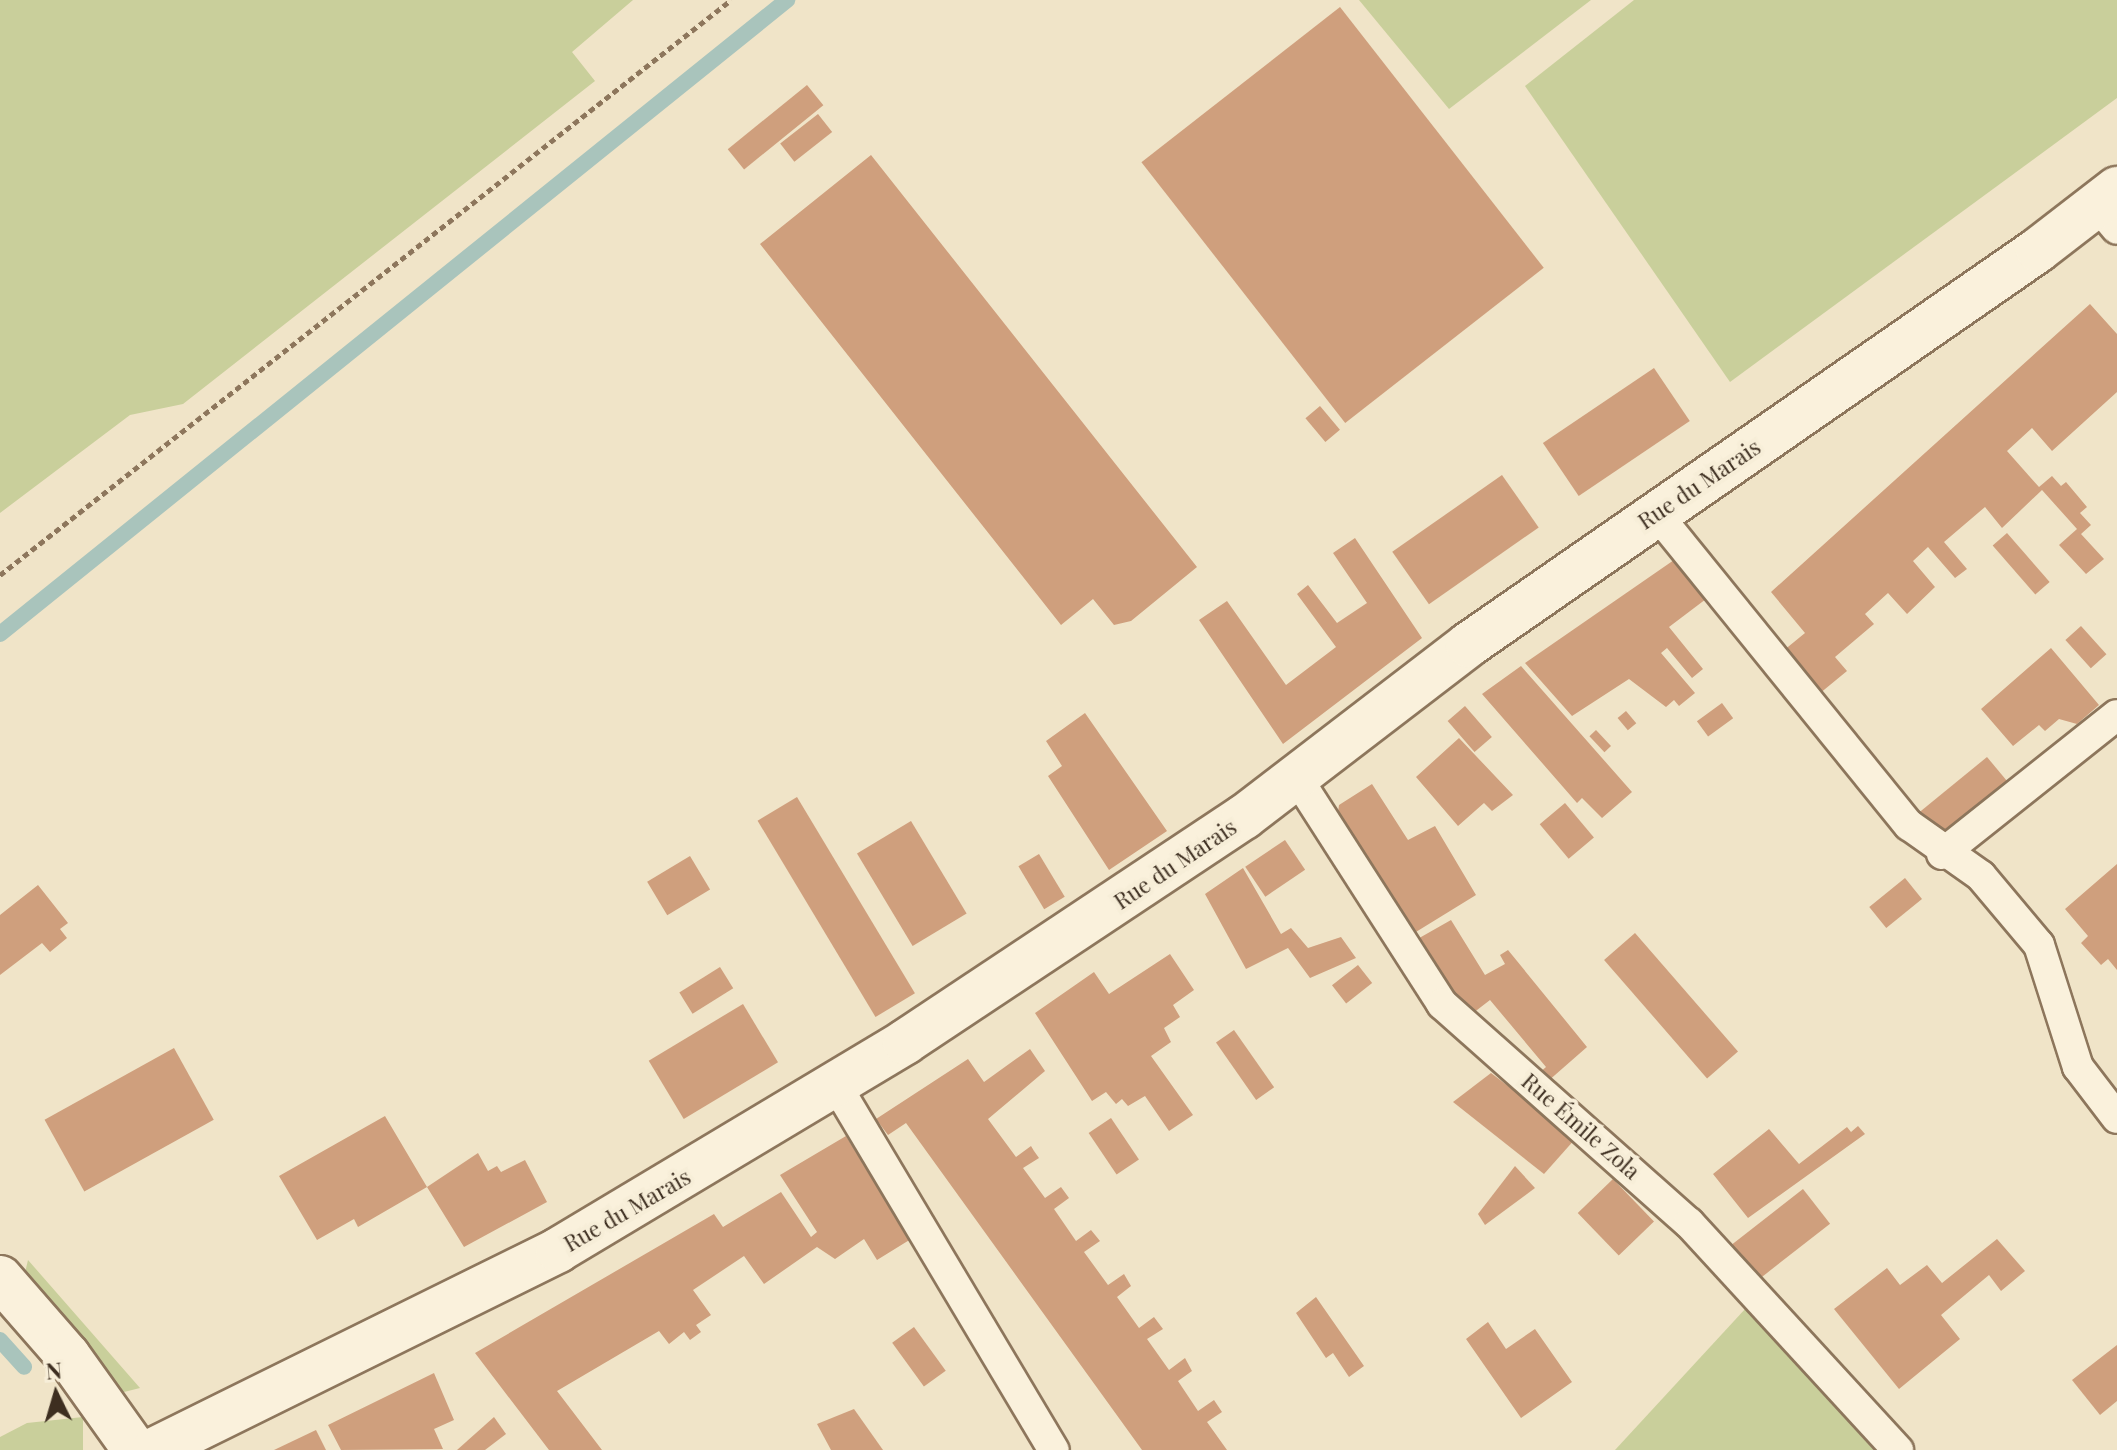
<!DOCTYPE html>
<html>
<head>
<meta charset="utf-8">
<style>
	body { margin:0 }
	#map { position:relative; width:2117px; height:1450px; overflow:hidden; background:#f0e4c8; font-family:"Playfair Display",serif }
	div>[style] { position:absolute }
	.green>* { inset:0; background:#c9cf9b }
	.stream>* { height:16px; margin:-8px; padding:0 8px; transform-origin:8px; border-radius:8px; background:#a9c4bc }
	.building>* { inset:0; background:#cf9f7d; transform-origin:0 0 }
	.path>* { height:5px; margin-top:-2.5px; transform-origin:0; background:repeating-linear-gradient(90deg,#8d765c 0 6px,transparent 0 10px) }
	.roads { filter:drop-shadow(2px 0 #8d765c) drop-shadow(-2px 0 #8d765c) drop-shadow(0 2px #8d765c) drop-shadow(0 -2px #8d765c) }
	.service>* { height:30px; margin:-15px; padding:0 15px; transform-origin:15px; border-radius:15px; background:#faf1dc }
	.minor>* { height:44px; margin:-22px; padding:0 22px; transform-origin:22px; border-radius:22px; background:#faf1dc }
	span { translate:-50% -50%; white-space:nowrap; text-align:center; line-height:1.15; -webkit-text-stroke:8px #f7eed8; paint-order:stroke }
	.street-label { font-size:22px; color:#3d2e20 }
	.north { position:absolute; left:16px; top:1354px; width:80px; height:80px; -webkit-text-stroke:6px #f7eed8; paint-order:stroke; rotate:355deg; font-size:22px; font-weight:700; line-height:32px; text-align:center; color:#3d2e20 }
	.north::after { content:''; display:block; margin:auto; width:28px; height:36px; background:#3d2e20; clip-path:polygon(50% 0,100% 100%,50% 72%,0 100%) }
</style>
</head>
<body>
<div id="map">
	<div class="green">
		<i style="clip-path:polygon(0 0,633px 0,572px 52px,595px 81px,183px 404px,130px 415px,0 513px)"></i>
		<i style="clip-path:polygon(1359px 0,1591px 0,1449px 109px)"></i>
		<i style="clip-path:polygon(1634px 0,2117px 0,2117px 98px,1730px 382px,1525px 86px)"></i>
		<i style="clip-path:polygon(28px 1260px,140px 1388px,120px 1393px,24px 1277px)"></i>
		<i style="clip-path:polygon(1746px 1308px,1874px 1450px,1615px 1450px)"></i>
		<i style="clip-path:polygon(83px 1417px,83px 1450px,0 1450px,0 1437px,27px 1423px)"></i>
	</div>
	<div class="stream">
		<i style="left:0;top:634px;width:1011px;rotate:-38.85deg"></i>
		<i style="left:0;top:1340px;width:36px;rotate:48deg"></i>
	</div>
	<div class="building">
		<i style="left:1340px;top:7px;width:331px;height:252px;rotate:52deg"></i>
		<i style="left:807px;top:85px;width:26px;height:102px;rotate:51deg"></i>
		<i style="left:818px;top:114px;width:23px;height:48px;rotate:52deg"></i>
		<i style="clip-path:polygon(871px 155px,1197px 567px,1131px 621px,1114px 625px,1093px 599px,1061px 625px,760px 244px)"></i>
		<i style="clip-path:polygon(2090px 304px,2117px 334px,2117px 392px,2052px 451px,2032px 428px,2007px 451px,2039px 487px,2052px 476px,2061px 486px,2066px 482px,2087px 507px,2080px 513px,2091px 525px,2081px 534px,2104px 559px,2086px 574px,2059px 545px,2077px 529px,2042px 490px,2002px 528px,1985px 507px,1944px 542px,1967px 569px,1955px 578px,1928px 547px,1913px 561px,1935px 587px,1907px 614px,1888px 593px,1865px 614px,1874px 624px,1835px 657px,1847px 671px,1819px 694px,1783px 651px,1805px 633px,1771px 592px)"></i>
		<i style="left:1654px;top:368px;width:64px;height:134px;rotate:56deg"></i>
		<i style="left:1320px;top:406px;width:31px;height:19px;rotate:50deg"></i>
		<i style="left:1502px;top:475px;width:64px;height:134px;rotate:55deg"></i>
		<i style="left:2007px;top:533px;width:65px;height:19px;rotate:49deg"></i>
		<i style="clip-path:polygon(1355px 538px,1422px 638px,1283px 744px,1199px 620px,1227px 601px,1286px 685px,1336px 647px,1297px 594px,1308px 585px,1337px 623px,1367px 603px,1333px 553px)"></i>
		<i style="clip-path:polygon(1674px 560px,1706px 599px,1669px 627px,1703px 669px,1692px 678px,1667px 648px,1661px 653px,1695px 693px,1679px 706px,1674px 700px,1666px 707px,1629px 679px,1572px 716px,1525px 663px)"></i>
		<i style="left:2081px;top:626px;width:38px;height:21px;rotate:48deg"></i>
		<i style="clip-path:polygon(2051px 648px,2099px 705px,2077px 724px,2059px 719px,2045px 731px,2039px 725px,2013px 746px,1981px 709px)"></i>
		<i style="clip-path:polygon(1521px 666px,1632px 792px,1602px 818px,1582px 798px,1577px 803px,1482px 694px)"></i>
		<i style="left:1722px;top:703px;width:19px;height:31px;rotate:54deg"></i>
		<i style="left:1465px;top:706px;width:41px;height:23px;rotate:49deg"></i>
		<i style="left:1626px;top:711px;width:16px;height:11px;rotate:50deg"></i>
		<i style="clip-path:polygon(1085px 713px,1167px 831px,1109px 870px,1048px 776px,1062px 766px,1046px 741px)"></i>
		<i style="left:1596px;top:730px;width:22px;height:9px;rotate:47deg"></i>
		<i style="clip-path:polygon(1459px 738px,1513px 795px,1492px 811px,1484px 803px,1458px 826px,1416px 777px)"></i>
		<i style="clip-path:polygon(1987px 757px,2007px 781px,1947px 830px,1924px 824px,1916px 815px)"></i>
		<i style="clip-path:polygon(1372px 784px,1408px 840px,1435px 826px,1476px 895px,1411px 935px,1337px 819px,1339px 805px)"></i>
		<i style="left:797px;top:797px;width:229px;height:46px;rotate:59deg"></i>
		<i style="left:1565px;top:803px;width:45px;height:33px;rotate:50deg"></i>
		<i style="left:911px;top:821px;width:108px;height:63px;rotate:59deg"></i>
		<i style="left:1285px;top:840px;width:36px;height:48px;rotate:56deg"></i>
		<i style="left:1039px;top:854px;width:50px;height:24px;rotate:59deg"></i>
		<i style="left:690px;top:856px;width:39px;height:50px;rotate:59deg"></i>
		<i style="clip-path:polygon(2117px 864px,2117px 970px,2108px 959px,2101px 965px,2081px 943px,2088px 936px,2065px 909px)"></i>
		<i style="clip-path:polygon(1243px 868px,1281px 934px,1291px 928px,1308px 948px,1341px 937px,1356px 958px,1310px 978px,1288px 948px,1246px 969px,1205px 894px)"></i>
		<i style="left:1905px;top:878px;width:27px;height:46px;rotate:51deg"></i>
		<i style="clip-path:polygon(38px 885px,68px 923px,60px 929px,67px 938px,50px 952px,42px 943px,0 975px,0 915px)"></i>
		<i style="clip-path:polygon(1451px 920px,1485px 975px,1505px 964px,1500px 955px,1508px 950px,1587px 1047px,1547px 1082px,1538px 1074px,1546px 1067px,1490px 1000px,1468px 1017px,1414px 941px)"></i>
		<i style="left:1635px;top:933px;width:157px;height:41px;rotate:49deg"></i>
		<i style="clip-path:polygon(1170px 954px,1194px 990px,1173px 1005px,1180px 1017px,1164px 1028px,1171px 1042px,1151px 1056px,1193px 1115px,1169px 1131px,1145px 1096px,1128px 1106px,1122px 1099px,1116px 1104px,1106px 1092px,1092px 1101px,1035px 1013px,1094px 972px,1109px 994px)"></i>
		<i style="left:1358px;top:965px;width:23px;height:33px;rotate:52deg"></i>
		<i style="left:720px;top:967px;width:25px;height:48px;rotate:58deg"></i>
		<i style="left:743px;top:1004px;width:68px;height:110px;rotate:59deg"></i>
		<i style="left:1234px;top:1030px;width:70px;height:22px;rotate:55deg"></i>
		<i style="left:174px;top:1048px;width:82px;height:148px;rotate:61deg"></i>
		<i style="clip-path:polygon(1030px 1049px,1045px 1071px,988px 1119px,1016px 1157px,1031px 1146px,1034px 1151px,1039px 1158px,1023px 1168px,1045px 1198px,1061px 1187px,1069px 1198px,1054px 1209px,1076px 1241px,1091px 1230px,1100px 1241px,1084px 1252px,1108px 1285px,1124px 1274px,1131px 1286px,1117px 1297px,1139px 1328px,1154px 1317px,1163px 1329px,1147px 1339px,1169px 1370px,1185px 1358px,1192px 1371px,1178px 1381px,1198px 1411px,1214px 1400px,1222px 1412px,1207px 1422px,1227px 1450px,1142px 1450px,906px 1123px,888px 1135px,876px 1119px,968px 1059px,984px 1082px)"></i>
		<i style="clip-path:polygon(1491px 1073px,1576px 1138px,1544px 1174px,1453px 1102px)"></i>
		<i style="clip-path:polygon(385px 1116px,427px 1187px,478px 1153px,488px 1171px,497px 1166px,501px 1172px,525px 1160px,547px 1202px,464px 1247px,427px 1187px,358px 1227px,354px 1219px,317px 1240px,279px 1176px)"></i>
		<i style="left:1111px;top:1118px;width:50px;height:27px;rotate:56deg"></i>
		<i style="clip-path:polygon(1858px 1126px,1865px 1134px,1748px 1218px,1713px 1174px,1769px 1129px,1799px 1164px,1847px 1127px,1851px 1132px)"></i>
		<i style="clip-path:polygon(846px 1136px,911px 1239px,877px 1260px,864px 1239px,835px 1259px,817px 1247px,764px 1284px,744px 1256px,693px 1290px,711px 1315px,696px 1325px,701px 1332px,690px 1340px,684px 1332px,669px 1344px,659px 1331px,557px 1391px,602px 1450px,549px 1450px,475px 1353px,714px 1214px,723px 1227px,781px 1192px,811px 1237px,817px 1232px,780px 1175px)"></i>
		<i style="clip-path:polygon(1515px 1166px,1535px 1188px,1485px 1225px,1478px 1214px)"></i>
		<i style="left:1613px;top:1179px;width:59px;height:49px;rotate:46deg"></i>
		<i style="left:1803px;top:1189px;width:44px;height:93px;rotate:52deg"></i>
		<i style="clip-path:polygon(1997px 1239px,2025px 1271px,2001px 1291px,1989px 1275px,1941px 1315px,1960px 1339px,1899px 1389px,1834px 1309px,1887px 1268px,1900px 1285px,1927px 1265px,1942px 1283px)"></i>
		<i style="clip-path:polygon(1316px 1297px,1364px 1366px,1349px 1377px,1333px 1353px,1326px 1358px,1296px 1313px)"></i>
		<i style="clip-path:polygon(1488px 1322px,1506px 1349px,1535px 1329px,1572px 1382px,1521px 1418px,1466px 1339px)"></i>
		<i style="left:914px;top:1327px;width:54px;height:27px;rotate:54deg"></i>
		<i style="clip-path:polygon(2117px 1345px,2117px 1401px,2100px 1415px,2072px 1380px)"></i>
		<i style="clip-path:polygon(434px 1373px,454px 1420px,434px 1429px,443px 1449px,341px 1450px,328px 1425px)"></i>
		<i style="clip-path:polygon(854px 1409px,883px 1450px,831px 1450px,817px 1424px)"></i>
		<i style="clip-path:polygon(494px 1417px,506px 1434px,485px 1450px,457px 1450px)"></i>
		<i style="clip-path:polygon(316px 1430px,326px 1450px,274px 1450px)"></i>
	</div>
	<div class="path">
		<i style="left:0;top:575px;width:930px;rotate:-38.19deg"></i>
	</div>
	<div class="roads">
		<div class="service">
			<i style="left:2097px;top:205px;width:31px;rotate:50deg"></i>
			<i style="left:1656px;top:513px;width:402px;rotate:51deg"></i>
			<i style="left:1909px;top:825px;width:88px;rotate:35.3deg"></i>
			<i style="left:1981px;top:876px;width:90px;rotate:50deg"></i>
			<i style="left:2039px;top:945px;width:128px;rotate:72.3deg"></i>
			<i style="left:2078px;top:1067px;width:64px;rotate:52.6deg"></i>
			<i style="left:1297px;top:778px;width:269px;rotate:57.3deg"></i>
			<i style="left:1442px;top:1004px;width:330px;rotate:41.6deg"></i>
			<i style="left:1689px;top:1223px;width:309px;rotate:47.4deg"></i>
			<i style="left:1942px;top:854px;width:223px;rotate:-38.5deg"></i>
			<i style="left:836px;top:1085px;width:425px;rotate:59.2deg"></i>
		</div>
		<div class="minor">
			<i style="left:0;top:1278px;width:103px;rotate:48.9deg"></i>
			<i style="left:68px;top:1356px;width:115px;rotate:54.5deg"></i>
			<i style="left:154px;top:1450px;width:451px;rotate:-26.3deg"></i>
			<i style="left:558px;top:1250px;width:405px;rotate:-30.9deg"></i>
			<i style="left:905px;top:1042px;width:407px;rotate:-33.6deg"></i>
			<i style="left:1244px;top:817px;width:282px;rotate:-37.5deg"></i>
			<i style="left:1468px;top:645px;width:693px;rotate:-34.72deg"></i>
			<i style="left:2038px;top:250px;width:100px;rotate:-37.7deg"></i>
		</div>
	</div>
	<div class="street-label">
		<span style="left:1699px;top:484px;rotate:-34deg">Rue du Marais</span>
		<span style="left:1175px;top:864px;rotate:-34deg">Rue du Marais</span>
		<span style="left:1581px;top:1126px;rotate:41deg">Rue Émile Zola</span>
		<span style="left:627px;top:1210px;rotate:-30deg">Rue du Marais</span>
	</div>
	<div class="north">N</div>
</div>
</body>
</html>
